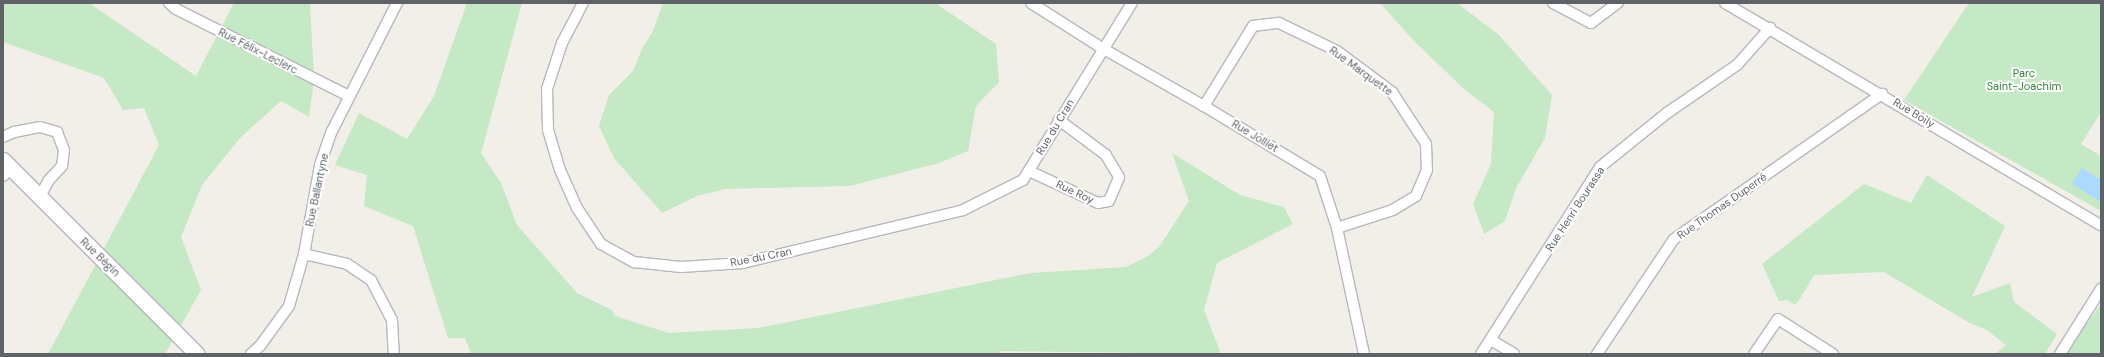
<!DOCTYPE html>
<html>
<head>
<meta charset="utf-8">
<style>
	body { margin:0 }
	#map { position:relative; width:2104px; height:357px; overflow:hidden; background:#f1efe8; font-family:"DM Sans",sans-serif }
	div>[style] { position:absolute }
	.green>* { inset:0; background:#c5e8c5 }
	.water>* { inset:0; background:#aadaff }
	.roads { filter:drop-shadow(1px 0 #b5b8bc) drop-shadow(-1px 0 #b5b8bc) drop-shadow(0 1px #b5b8bc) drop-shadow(0 -1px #b5b8bc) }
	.street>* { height:10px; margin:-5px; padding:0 5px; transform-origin:5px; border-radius:5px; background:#fff }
	.secondary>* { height:15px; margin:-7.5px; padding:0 7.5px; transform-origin:7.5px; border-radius:7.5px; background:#fff }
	span { translate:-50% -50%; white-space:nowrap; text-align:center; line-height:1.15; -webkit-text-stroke:4px #fff; paint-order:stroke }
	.street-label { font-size:11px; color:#5f6368 }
	.park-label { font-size:11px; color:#348238 }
	.frame { position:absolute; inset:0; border:4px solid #5f6368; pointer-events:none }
</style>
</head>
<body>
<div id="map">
	<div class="green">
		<i style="clip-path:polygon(3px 3px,89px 3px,196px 76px,234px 3px,310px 3px,314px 80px,309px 117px,281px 101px,240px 138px,202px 185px,181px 237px,201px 290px,165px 354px,48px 354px,159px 145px,144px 108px,123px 110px,104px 78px,3px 42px)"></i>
		<i style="clip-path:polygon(467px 3px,522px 3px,481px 153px,501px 183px,517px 225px,577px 293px,612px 310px,615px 316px,669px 333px,758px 328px,1031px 273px,1126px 267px,1148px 256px,1159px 247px,1189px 201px,1172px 153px,1240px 195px,1284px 207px,1293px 224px,1217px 263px,1204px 310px,1221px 354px,1001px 351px,999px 354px,471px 354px,465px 338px,448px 338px,413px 226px,364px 206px,367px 175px,335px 165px,359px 113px,407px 139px,434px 96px)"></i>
		<i style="clip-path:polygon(663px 3px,935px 3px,996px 44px,999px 82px,976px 106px,968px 151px,939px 163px,850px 186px,725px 189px,697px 196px,662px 213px,614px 158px,599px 126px,609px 95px,633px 71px,642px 49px,653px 31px)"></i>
		<i style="clip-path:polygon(1380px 3px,1457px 3px,1499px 35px,1552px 95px,1545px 138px,1516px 188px,1505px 221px,1484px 234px,1473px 204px,1491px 164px,1494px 112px,1464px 89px,1414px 41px)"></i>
		<i style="clip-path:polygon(1969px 3px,2101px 3px,2101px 112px,2081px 144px,2101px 156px,2101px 211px,1904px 100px)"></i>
		<i style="clip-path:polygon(1927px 175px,2005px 226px,1972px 297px,2010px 283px,2014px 302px,2057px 334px,2045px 354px,1995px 354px,2006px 345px,1987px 330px,1968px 322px,1884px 272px,1814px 275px,1796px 305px,1787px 300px,1779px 301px,1762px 264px,1864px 184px,1911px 203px)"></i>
		<i style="clip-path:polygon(2101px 306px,2101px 354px,2065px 354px,2098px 308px)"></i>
	</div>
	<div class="water">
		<i style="clip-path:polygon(2082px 168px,2101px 180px,2101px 202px,2072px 184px)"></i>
	</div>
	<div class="roads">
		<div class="street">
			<i style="left:169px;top:3px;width:9px;rotate:41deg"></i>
			<i style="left:176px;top:9px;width:194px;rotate:26.7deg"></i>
			<i style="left:583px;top:3px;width:45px;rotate:117.7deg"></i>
			<i style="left:562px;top:43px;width:48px;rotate:108.1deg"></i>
			<i style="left:547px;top:89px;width:41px;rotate:88.6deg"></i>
			<i style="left:548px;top:130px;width:42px;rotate:73.3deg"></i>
			<i style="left:560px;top:170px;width:42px;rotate:65.9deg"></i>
			<i style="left:577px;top:208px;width:43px;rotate:56.3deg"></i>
			<i style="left:601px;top:244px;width:38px;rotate:29deg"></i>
			<i style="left:634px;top:262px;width:47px;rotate:6.1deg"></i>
			<i style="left:681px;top:267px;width:62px;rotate:-3.7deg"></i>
			<i style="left:743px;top:263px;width:226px;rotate:-13.5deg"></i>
			<i style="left:963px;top:210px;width:67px;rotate:-26.6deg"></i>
			<i style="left:1023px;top:180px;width:208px;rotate:-58.4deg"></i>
			<i style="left:1031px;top:3px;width:84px;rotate:32.4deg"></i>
			<i style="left:1102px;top:48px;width:117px;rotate:29.6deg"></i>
			<i style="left:1204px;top:106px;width:135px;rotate:31.1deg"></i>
			<i style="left:1320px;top:176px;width:55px;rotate:71.9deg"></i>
			<i style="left:1337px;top:228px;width:129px;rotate:77.9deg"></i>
			<i style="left:1553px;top:3px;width:43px;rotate:27.8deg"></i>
			<i style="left:1591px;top:23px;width:34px;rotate:-37deg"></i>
			<i style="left:1725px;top:3px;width:437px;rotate:30.6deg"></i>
			<i style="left:1204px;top:106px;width:94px;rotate:-58.5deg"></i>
			<i style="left:1253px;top:26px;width:26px;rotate:-7deg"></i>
			<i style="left:1279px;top:23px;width:64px;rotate:25.8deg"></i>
			<i style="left:1337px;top:51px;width:69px;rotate:36.7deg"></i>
			<i style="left:1392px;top:92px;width:62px;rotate:56.8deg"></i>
			<i style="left:1426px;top:144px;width:26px;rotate:88deg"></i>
			<i style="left:1427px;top:170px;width:28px;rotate:113deg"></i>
			<i style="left:1416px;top:196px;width:27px;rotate:149deg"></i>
			<i style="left:1393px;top:210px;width:59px;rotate:162.2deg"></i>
			<i style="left:3px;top:137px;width:12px;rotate:-24deg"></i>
			<i style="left:14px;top:132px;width:26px;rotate:-11deg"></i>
			<i style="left:40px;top:127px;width:18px;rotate:16deg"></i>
			<i style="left:57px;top:132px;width:19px;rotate:69deg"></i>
			<i style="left:64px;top:150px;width:16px;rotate:97deg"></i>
			<i style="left:62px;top:166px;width:19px;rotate:133deg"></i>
			<i style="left:49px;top:180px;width:21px;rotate:119deg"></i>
			<i style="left:1029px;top:171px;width:76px;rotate:24.9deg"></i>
			<i style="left:1098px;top:203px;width:11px;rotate:-10deg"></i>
			<i style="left:1109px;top:201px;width:26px;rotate:-67deg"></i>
			<i style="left:1119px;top:177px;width:26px;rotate:-121deg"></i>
			<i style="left:1106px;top:155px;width:59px;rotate:-143.3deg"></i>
			<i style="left:3px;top:176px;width:11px;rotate:-41deg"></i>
			<i style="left:304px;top:254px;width:44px;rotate:13.1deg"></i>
			<i style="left:347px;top:264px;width:29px;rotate:34deg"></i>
			<i style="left:371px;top:280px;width:45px;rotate:62.3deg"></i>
			<i style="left:392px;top:320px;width:34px;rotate:87deg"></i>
			<i style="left:1491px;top:340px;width:27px;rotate:31deg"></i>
			<i style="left:251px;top:354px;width:12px;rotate:-42deg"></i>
			<i style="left:260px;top:346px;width:49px;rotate:-54.1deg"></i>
			<i style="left:289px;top:306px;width:54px;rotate:-73.9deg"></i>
			<i style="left:304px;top:254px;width:90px;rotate:-79.8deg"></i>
			<i style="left:320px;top:165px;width:36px;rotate:-71deg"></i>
			<i style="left:332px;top:131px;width:144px;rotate:-63.1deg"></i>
			<i style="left:1481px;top:354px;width:222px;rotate:-57.5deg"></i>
			<i style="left:1600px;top:167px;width:86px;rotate:-38.9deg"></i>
			<i style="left:1667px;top:113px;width:85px;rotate:-34.4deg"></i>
			<i style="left:1737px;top:65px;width:50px;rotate:-48.3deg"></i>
			<i style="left:1597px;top:354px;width:138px;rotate:-56.2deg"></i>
			<i style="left:1674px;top:239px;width:254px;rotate:-34.9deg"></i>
			<i style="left:1754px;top:354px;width:42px;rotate:-55.6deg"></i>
			<i style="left:1778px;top:319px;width:65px;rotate:32.5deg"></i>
			<i style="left:2060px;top:354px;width:77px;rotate:-57.8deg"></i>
		</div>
		<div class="secondary">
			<i style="left:3px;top:160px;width:274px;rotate:45deg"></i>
		</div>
	</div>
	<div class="street-label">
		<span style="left:258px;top:51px;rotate:27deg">Rue Félix-Leclerc</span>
		<span style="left:1361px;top:71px;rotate:36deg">Rue Marquette</span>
		<span style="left:1914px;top:113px;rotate:31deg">Rue Boily</span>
		<span style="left:1055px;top:127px;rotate:-59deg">Rue du Cran</span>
		<span style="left:1255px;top:136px;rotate:31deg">Rue Jolliet</span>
		<span style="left:317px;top:190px;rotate:-78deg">Rue Ballantyne</span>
		<span style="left:1075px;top:192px;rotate:25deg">Rue Roy</span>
		<span style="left:1722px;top:206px;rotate:-35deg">Rue Thomas Duperré</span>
		<span style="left:1575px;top:209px;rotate:-57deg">Rue Henri Bourassa</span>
		<span style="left:100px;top:257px;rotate:44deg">Rue Bégin</span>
		<span style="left:761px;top:257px;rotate:-11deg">Rue du Cran</span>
	</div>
	<div class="park-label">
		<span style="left:2024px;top:80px">Parc<br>Saint-Joachim</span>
	</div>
	<div class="frame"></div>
</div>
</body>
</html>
